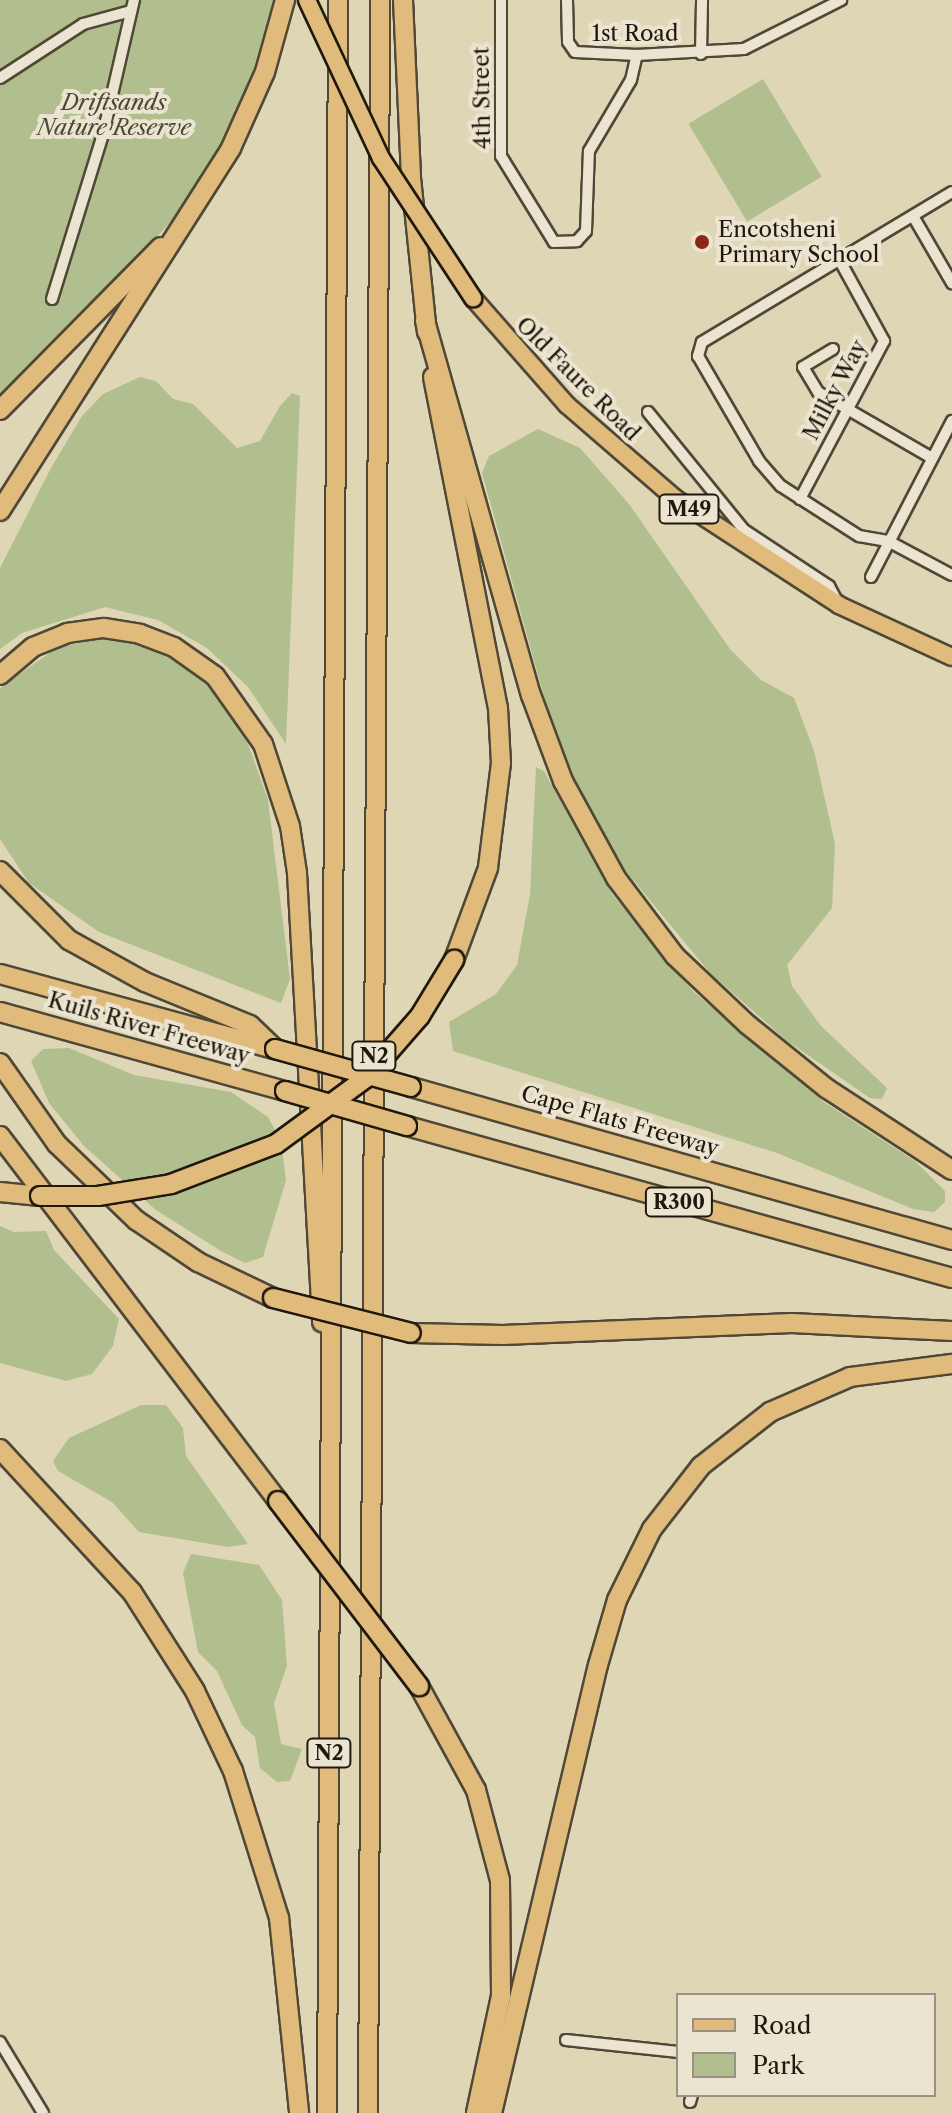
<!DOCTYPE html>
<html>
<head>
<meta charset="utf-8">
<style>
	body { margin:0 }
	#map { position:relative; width:952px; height:2113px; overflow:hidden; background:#dfd6b6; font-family:"Libre Caslon Text",serif }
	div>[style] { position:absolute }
	.green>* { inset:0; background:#b1be8e; transform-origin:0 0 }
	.roads { filter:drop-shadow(2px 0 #504837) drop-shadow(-2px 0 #504837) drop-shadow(0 2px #504837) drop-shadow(0 -2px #504837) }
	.minor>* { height:10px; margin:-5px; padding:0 5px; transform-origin:5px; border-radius:5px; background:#eae4d0 }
	.primary>* { height:16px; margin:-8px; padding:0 8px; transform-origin:8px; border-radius:8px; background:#e0bb7b }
	.motorway>* { height:18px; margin:-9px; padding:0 9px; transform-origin:9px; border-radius:9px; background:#e0bb7b }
	.bridges { filter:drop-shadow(2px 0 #20180d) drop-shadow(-2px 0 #20180d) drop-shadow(0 2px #20180d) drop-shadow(0 -2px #20180d) }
	.primary-bridge>* { height:16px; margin:-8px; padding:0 8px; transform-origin:8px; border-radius:8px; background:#e0bb7b }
	.motorway-bridge>* { height:18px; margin:-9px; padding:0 9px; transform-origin:9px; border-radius:9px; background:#e0bb7b }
	.dots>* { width:22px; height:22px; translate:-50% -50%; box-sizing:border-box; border:4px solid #eae4d0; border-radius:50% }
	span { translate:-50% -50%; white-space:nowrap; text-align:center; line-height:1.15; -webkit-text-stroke:8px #eae4d0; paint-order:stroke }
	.shield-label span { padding:2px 6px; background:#eae4d0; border:2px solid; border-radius:6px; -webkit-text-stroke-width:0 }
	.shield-label { font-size:20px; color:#20180d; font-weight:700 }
	.street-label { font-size:22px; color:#20180d }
	.park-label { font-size:22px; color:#4c4a34; font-style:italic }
	.poi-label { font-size:22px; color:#20180d }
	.left { translate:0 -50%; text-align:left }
	.legend { position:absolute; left:676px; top:1993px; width:260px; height:104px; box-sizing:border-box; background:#eae4d0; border:2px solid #999282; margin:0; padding:10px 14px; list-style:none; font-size:24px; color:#20180d }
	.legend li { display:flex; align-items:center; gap:16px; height:40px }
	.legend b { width:40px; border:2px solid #999282 }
</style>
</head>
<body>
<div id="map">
	<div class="green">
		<i style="clip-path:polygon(0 0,277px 0,267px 60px,220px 166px,108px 292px,0 399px)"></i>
		<i style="left:763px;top:79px;width:114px;height:87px;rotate:59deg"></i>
		<i style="clip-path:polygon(140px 377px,156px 381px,173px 399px,193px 404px,237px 448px,260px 441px,280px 406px,292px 393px,300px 396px,286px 744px,248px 687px,207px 648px,158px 620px,105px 607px,22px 633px,0 649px,0 568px,51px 468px,82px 416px,103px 394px)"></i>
		<i style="clip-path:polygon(538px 429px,580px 448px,629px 504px,730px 649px,761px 680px,794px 698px,814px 751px,835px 844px,832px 908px,787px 965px,792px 986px,821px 1026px,887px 1088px,882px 1099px,870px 1098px,786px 1040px,710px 973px,606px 847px,573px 781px,546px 704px,482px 473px,489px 456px)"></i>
		<i style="clip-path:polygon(113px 637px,143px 644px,196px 673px,225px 703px,248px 744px,268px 800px,290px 979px,281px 1003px,99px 932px,29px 883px,0 839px,0 688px,58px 647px)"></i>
		<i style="clip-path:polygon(536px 767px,544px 771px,612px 894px,694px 992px,824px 1102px,916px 1162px,945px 1191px,945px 1202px,934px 1212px,913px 1209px,777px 1153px,453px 1051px,449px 1022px,496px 994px,517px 965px,530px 894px)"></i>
		<i style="clip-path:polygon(69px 1048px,134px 1075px,231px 1092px,268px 1117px,281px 1142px,286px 1180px,263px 1257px,245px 1263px,221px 1251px,156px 1210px,84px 1146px,49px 1103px,31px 1061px,43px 1049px)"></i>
		<i style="clip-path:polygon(0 1226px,14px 1232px,46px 1231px,54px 1250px,119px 1319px,113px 1346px,92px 1374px,66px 1381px,0 1363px)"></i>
		<i style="clip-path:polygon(141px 1405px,166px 1405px,183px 1428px,186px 1456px,248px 1544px,228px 1547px,139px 1532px,112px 1502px,58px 1471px,53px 1461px,69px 1438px)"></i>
		<i style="clip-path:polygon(191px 1554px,259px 1565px,282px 1600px,287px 1666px,274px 1703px,281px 1744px,302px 1749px,290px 1781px,277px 1782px,260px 1768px,255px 1737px,242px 1725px,217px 1671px,198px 1652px,183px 1573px)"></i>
	</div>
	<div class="roads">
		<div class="minor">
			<i style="left:501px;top:0;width:156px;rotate:90deg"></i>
			<i style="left:501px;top:156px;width:101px;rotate:58.4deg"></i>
			<i style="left:554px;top:242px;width:23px;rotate:-2deg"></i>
			<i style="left:577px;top:241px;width:13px;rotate:-48deg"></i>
			<i style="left:586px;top:231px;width:80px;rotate:-87.9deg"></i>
			<i style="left:589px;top:151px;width:82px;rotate:-59.4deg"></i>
			<i style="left:631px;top:80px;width:26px;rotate:-77deg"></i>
			<i style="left:567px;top:0;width:42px;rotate:88.6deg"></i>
			<i style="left:568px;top:42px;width:12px;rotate:55deg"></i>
			<i style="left:575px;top:52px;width:62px;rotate:2.8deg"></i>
			<i style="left:637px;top:55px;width:107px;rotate:-3.2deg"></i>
			<i style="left:744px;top:49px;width:109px;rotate:-26.8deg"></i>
			<i style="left:701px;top:54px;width:54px;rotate:-88.9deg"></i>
			<i style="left:0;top:78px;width:99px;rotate:-33deg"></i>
			<i style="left:83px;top:24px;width:50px;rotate:-15.2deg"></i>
			<i style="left:952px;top:192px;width:292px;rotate:149deg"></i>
			<i style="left:702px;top:342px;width:15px;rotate:106deg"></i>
			<i style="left:698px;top:356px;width:121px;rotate:59.8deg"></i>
			<i style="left:759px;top:461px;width:33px;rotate:49deg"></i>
			<i style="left:781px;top:486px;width:93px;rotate:32.7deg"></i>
			<i style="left:859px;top:536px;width:29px;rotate:10deg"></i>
			<i style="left:888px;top:541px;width:72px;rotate:28deg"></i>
			<i style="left:913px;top:216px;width:78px;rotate:59.8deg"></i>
			<i style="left:52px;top:299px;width:173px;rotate:-72.8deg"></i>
			<i style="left:103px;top:134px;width:138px;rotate:-77deg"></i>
			<i style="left:833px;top:349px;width:35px;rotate:149deg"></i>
			<i style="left:803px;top:367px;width:29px;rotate:59deg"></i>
			<i style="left:818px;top:392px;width:132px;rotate:30.1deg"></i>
			<i style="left:648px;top:412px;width:152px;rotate:50.9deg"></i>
			<i style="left:744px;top:530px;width:102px;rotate:33.4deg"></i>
			<i style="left:829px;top:586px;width:19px;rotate:62deg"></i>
			<i style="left:800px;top:499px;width:179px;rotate:-62deg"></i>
			<i style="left:884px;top:341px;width:94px;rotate:-118.8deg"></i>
			<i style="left:871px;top:577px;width:176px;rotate:-62.6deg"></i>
			<i style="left:566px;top:2040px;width:113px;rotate:6.1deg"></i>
			<i style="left:0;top:2042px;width:83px;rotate:58.8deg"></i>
			<i style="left:690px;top:2102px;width:7px;rotate:-74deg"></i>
		</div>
		<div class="primary">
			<i style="left:473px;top:298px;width:142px;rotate:48.7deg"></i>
			<i style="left:567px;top:405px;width:144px;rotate:40.8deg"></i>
			<i style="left:676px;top:499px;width:194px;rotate:33deg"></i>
			<i style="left:839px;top:605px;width:124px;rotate:24.7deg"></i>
		</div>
		<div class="motorway">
			<i style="left:403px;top:0;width:178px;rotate:87.4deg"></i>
			<i style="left:411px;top:178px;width:155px;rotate:84.1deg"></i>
			<i style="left:425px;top:321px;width:389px;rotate:74.2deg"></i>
			<i style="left:531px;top:695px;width:92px;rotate:69.6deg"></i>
			<i style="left:563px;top:781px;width:111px;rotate:61.3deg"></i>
			<i style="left:616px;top:878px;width:98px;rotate:52.9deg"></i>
			<i style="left:675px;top:956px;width:100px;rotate:43.4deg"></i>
			<i style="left:748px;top:1025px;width:100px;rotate:38.9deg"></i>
			<i style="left:826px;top:1088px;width:150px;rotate:33.1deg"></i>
			<i style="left:433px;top:377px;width:337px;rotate:78.9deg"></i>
			<i style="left:498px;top:708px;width:55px;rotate:86.9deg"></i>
			<i style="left:501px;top:763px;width:106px;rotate:97.1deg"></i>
			<i style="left:488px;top:868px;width:98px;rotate:110.3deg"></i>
			<i style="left:0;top:410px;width:229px;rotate:-45.4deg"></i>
			<i style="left:0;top:511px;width:430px;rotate:-57.5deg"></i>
			<i style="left:231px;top:148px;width:83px;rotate:-65.9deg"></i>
			<i style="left:265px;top:72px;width:75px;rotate:-74.5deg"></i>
			<i style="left:0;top:675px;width:43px;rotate:-40.3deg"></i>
			<i style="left:33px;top:647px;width:37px;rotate:-22deg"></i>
			<i style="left:67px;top:633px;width:37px;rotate:-8deg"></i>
			<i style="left:104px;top:628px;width:36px;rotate:9deg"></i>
			<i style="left:140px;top:634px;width:36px;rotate:21deg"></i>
			<i style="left:174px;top:647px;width:50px;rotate:35.3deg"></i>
			<i style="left:215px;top:676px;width:83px;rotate:54.8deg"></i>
			<i style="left:263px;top:744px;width:86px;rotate:71.8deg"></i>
			<i style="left:290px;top:826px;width:48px;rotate:81.5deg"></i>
			<i style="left:297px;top:873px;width:450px;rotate:86.8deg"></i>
			<i style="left:0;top:871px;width:98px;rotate:45deg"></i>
			<i style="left:69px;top:940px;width:87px;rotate:28.9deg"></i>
			<i style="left:145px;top:982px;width:113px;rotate:22.3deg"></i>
			<i style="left:250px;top:1025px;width:35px;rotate:44deg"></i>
			<i style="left:0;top:974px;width:285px;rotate:15.3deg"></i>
			<i style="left:0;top:1012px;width:296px;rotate:15.5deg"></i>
			<i style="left:0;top:1063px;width:99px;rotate:54.9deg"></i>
			<i style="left:57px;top:1144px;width:110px;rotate:43.9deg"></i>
			<i style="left:136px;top:1220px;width:75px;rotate:34.1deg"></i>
			<i style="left:198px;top:1262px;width:83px;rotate:25.6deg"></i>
			<i style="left:411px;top:1087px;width:562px;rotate:15.79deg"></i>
			<i style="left:407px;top:1126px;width:566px;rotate:15.58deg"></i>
			<i style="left:0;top:1136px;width:459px;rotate:52.7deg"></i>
			<i style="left:0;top:1192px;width:40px;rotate:5.7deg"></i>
			<i style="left:411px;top:1333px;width:92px;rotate:1.2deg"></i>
			<i style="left:503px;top:1335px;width:289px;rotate:-2.4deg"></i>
			<i style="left:792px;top:1323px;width:160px;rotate:2.9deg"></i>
			<i style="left:0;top:1449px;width:195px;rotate:47.3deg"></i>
			<i style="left:132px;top:1592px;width:117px;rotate:57.5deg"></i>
			<i style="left:195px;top:1691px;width:89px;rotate:64.6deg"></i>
			<i style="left:233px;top:1771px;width:154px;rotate:72.6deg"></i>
			<i style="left:279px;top:1918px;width:196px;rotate:84.1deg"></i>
			<i style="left:419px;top:1686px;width:119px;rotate:61.3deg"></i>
			<i style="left:476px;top:1790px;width:93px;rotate:75.1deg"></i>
			<i style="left:500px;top:1880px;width:116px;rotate:89.5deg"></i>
			<i style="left:501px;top:1996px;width:120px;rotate:102.1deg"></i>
			<i style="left:327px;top:2113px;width:2113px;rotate:-89.7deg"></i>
			<i style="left:368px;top:2113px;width:2113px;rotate:-89.67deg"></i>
			<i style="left:492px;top:2113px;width:460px;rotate:-76.7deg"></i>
			<i style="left:598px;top:1665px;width:68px;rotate:-73.7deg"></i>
			<i style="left:617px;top:1600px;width:79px;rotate:-63.8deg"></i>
			<i style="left:652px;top:1529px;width:80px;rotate:-52.1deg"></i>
			<i style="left:701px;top:1466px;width:88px;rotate:-38deg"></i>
			<i style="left:770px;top:1412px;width:87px;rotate:-23.6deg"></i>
			<i style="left:850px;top:1377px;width:103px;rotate:-7.3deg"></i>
		</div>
	</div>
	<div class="bridges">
		<div class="primary-bridge">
			<i style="left:307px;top:0;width:174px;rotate:64.9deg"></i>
			<i style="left:381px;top:158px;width:168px;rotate:56.7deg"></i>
		</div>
		<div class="motorway-bridge">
			<i style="left:275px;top:1049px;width:141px;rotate:15.6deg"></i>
			<i style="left:285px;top:1091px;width:127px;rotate:16deg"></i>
			<i style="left:40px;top:1196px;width:58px"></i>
			<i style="left:98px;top:1196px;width:74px;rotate:-9.3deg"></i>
			<i style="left:171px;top:1184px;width:112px;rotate:-20.9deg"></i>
			<i style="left:276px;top:1144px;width:112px;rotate:-36.3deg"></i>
			<i style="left:366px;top:1078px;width:82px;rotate:-48.9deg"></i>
			<i style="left:420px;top:1016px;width:66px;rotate:-58.7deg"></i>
			<i style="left:273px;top:1298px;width:142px;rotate:14.2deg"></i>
			<i style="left:278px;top:1501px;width:233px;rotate:52.7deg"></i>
		</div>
	</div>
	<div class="dots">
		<i style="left:702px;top:242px;background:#8f2418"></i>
	</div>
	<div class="shield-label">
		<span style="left:689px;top:509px">M49</span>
		<span style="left:374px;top:1056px">N2</span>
		<span style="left:679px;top:1202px">R300</span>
		<span style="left:329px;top:1753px">N2</span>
	</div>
	<div class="street-label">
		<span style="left:635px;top:34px">1st Road</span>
		<span style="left:482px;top:98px;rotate:-91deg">4th Street</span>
		<span style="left:578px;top:379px;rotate:45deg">Old Faure Road</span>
		<span style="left:835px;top:390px;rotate:-62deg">Milky Way</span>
		<span style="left:149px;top:1028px;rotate:16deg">Kuils River Freeway</span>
		<span style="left:620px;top:1121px;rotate:16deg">Cape Flats Freeway</span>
	</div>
	<div class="park-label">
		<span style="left:114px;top:115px">Driftsands<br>Nature Reserve</span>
	</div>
	<div class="poi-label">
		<span class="left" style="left:718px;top:242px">Encotsheni<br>Primary School</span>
	</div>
	<ul class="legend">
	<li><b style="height:10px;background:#e0bb7b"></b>Road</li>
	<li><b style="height:22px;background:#b1be8e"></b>Park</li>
	</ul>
</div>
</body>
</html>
